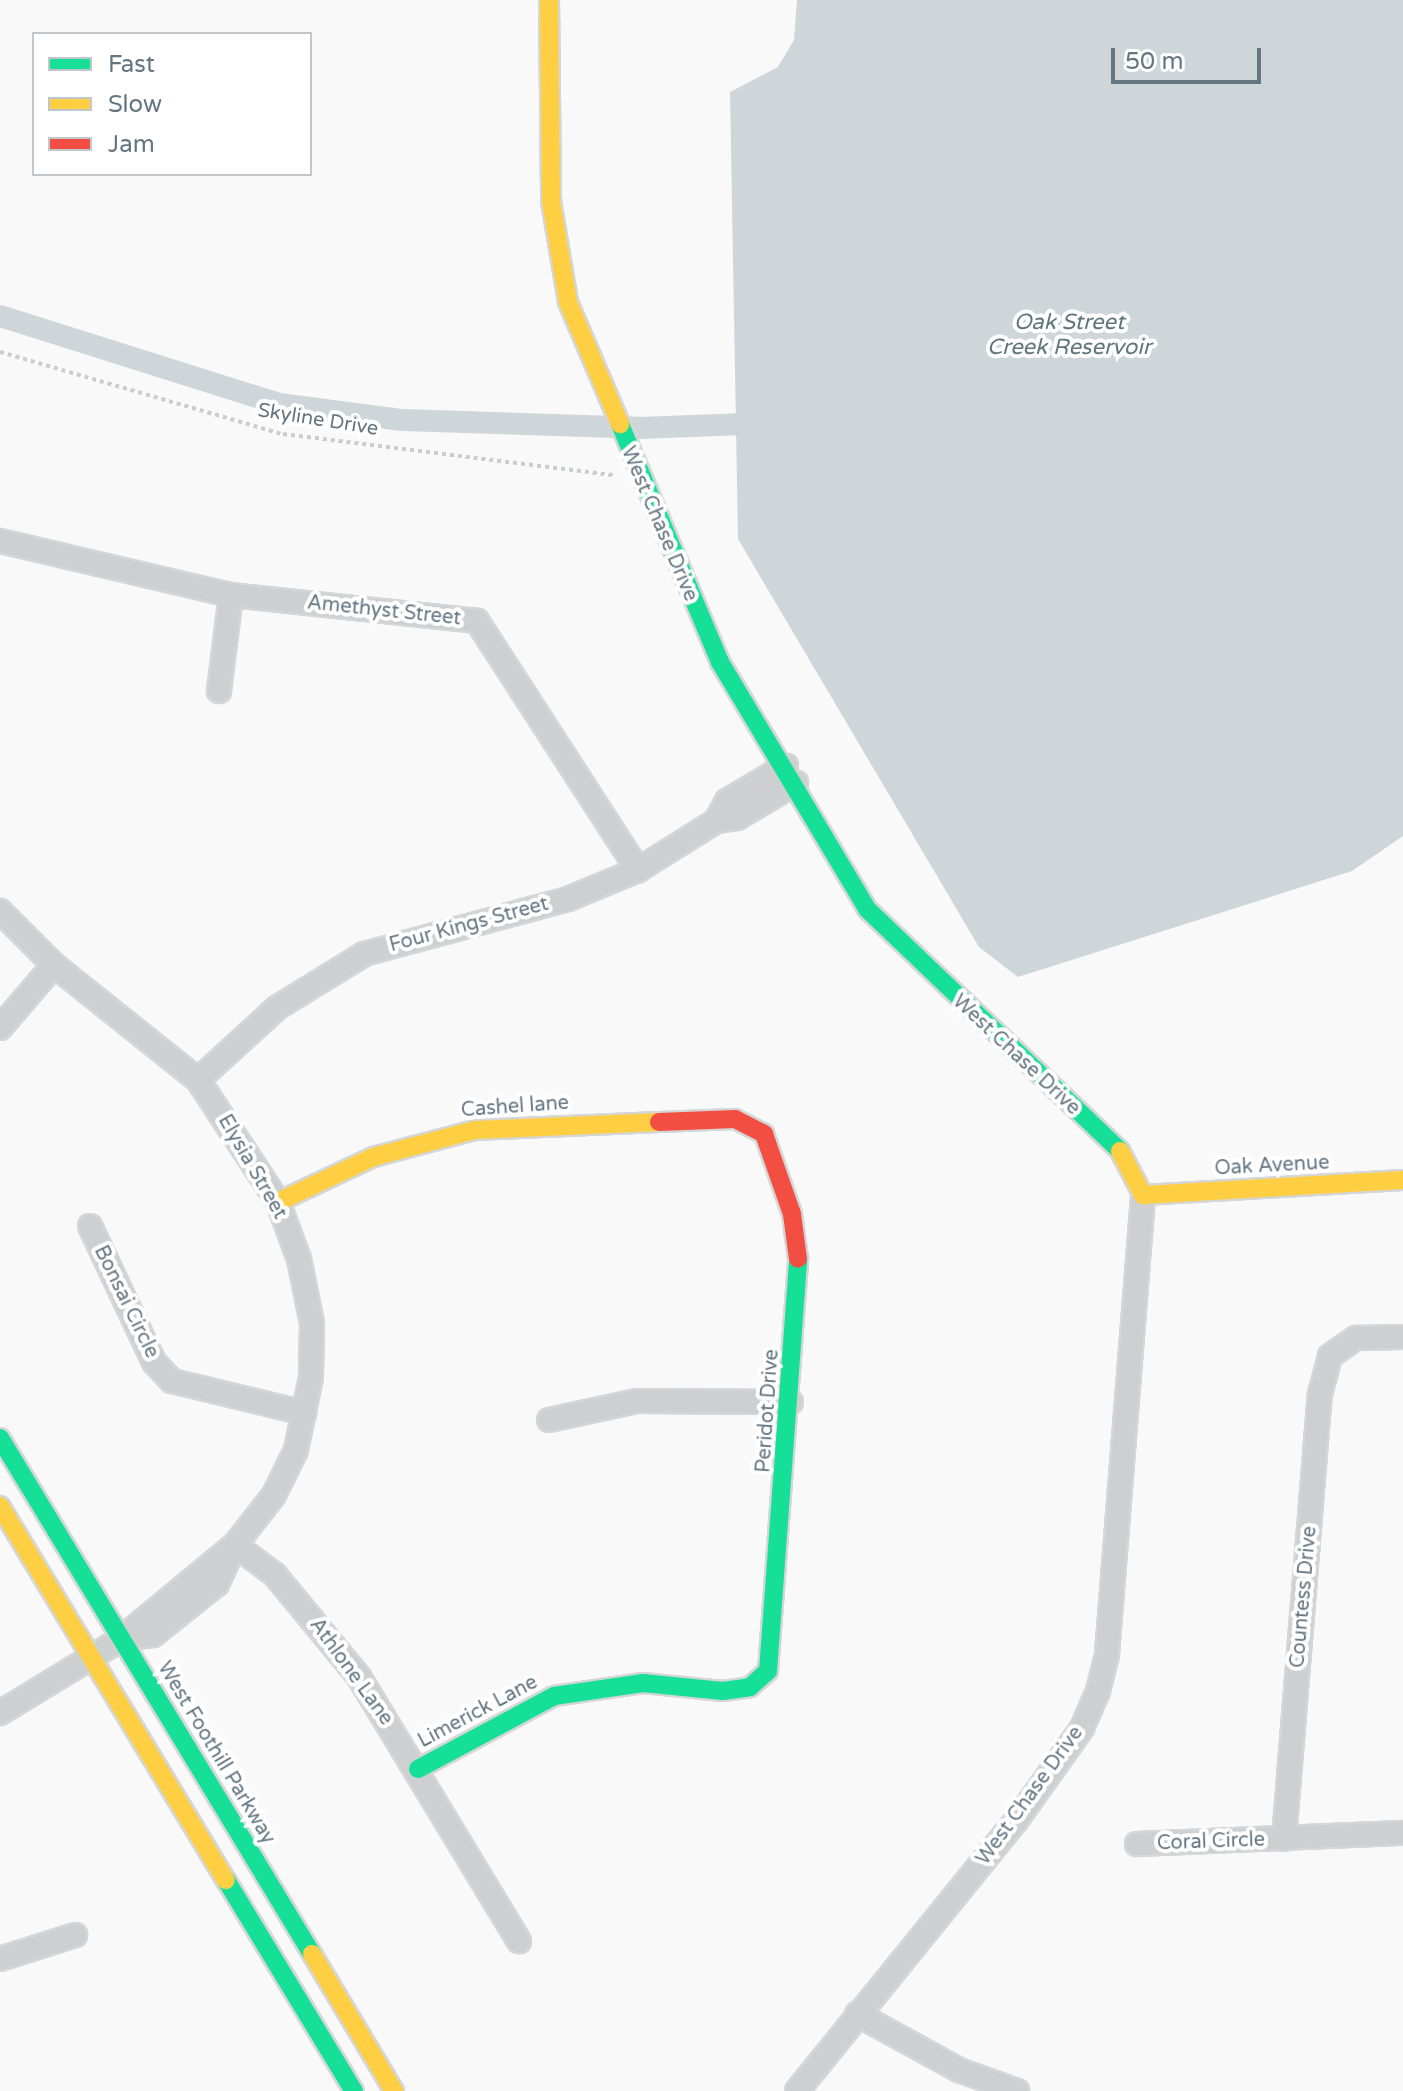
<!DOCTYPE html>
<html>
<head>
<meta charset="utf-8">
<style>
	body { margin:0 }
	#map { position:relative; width:1403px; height:2091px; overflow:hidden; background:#f9f9f9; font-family:"Varela Round",sans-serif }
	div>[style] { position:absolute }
	.water>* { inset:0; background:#ced6d9 }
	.canal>* { height:22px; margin:-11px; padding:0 11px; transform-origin:11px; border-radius:11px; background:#ced6d9 }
	.path>* { height:4px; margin-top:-2px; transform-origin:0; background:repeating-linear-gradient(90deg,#cbcccd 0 4px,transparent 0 8px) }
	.roads { filter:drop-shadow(2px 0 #d5d6d7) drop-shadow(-2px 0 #d5d6d7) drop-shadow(0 2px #d5d6d7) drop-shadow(0 -2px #d5d6d7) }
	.street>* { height:22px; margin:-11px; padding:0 11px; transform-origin:11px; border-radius:11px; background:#cecfd0 }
	.fast>* { height:18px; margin:-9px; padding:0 9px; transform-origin:9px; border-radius:9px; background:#16e098 }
	.slow>* { height:18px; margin:-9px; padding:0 9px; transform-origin:9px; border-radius:9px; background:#ffcf43 }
	.jam>* { height:18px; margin:-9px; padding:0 9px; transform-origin:9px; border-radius:9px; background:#f24e42 }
	span { translate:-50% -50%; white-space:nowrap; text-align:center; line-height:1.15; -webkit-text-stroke:8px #fff; paint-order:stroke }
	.street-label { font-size:20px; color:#657683 }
	.water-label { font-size:22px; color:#60757c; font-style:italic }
	.legend { position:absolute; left:32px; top:32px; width:280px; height:144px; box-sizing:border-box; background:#fff; border:2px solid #c1c8cd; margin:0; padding:10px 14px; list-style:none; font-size:24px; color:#657683 }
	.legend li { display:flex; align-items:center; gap:16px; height:40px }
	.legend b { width:40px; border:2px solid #c1c8cd }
	.scale { position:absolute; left:1111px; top:48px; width:150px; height:36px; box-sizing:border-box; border:4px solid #657683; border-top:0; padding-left:10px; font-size:24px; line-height:28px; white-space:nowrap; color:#657683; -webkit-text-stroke:6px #fff; paint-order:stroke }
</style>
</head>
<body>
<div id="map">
	<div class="water">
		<i style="clip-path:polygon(797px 0,1403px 0,1403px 836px,1352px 871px,1018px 977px,979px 947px,738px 539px,730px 92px,778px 67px,794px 40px)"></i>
	</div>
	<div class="canal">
		<i style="left:0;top:316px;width:293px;rotate:17.5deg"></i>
		<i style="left:279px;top:404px;width:125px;rotate:7.4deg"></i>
		<i style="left:403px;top:420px;width:236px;rotate:1.9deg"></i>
		<i style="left:639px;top:428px;width:129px;rotate:-2.2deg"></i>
	</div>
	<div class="path">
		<i style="left:0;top:352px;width:295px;rotate:16.2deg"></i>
		<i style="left:283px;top:434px;width:334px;rotate:7.1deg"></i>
	</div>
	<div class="roads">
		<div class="street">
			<i style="left:0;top:541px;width:237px;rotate:13.2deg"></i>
			<i style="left:231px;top:595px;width:247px;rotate:6deg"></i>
			<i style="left:477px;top:621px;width:297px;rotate:57.1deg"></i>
			<i style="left:219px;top:691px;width:97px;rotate:-82.9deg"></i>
			<i style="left:716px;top:821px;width:23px;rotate:-61deg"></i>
			<i style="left:727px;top:801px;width:69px;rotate:-30.7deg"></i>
			<i style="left:0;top:911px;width:76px;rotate:45deg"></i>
			<i style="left:54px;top:965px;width:184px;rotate:38.6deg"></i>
			<i style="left:198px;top:1080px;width:146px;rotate:56.7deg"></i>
			<i style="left:278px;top:1202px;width:61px;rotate:69.8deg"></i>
			<i style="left:299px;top:1259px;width:65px;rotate:78.5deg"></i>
			<i style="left:312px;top:1323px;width:54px;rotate:91.1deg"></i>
			<i style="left:311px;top:1377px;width:75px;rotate:101.6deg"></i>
			<i style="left:296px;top:1450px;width:50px;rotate:116.1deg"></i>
			<i style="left:274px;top:1495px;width:63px;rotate:128deg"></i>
			<i style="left:235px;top:1545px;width:43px;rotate:114.8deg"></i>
			<i style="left:217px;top:1584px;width:82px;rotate:141.4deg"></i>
			<i style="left:153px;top:1635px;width:32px;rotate:173deg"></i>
			<i style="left:0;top:1028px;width:83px;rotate:-49.4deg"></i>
			<i style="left:198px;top:1080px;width:108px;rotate:-42.4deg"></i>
			<i style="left:278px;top:1007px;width:101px;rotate:-31.6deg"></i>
			<i style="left:364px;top:954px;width:211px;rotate:-15.1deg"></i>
			<i style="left:568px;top:899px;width:76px;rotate:-22.5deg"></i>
			<i style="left:638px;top:870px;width:92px;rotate:-32.1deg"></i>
			<i style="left:716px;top:821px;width:21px;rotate:-8deg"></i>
			<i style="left:737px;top:818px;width:69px;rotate:-30.7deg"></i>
			<i style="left:90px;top:1226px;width:150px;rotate:64.8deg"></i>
			<i style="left:154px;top:1362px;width:26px;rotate:47deg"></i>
			<i style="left:172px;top:1381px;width:136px;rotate:13.6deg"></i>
			<i style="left:549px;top:1420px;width:90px;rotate:-12.2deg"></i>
			<i style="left:637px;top:1401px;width:154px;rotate:0.4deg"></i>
			<i style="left:235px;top:1545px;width:50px;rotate:36.9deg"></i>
			<i style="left:275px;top:1575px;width:132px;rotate:50.5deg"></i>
			<i style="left:359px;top:1677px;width:309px;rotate:58.8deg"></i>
			<i style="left:0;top:1713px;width:142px;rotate:-31.4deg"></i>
			<i style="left:121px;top:1639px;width:143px;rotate:-39.6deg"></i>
			<i style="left:1284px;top:1839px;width:446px;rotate:-85.4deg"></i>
			<i style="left:1320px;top:1394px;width:39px;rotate:-75deg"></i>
			<i style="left:1330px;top:1356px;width:32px;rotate:-35deg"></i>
			<i style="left:1356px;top:1338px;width:47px;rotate:-1.2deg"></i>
			<i style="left:1137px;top:1844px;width:266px;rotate:-2.4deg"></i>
			<i style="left:0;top:1959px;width:79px;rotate:-17.7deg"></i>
			<i style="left:857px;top:2014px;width:116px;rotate:28.8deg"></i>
			<i style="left:959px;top:2070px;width:62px;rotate:19.9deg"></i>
			<i style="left:797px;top:2091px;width:348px;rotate:-51deg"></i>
			<i style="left:1016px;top:1821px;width:114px;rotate:-54.6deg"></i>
			<i style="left:1082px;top:1728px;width:40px;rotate:-66.6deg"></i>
			<i style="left:1098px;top:1691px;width:38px;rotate:-76deg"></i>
			<i style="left:1107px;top:1654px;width:460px;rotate:-85.5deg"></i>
		</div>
		<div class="fast">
			<i style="left:620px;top:424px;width:258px;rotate:67.2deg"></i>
			<i style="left:720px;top:662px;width:287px;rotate:59.2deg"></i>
			<i style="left:867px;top:909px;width:350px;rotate:43.7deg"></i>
			<i style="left:0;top:1438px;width:603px;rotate:58.84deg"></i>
			<i style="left:418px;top:1769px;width:154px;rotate:-28.2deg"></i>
			<i style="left:554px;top:1696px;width:90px;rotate:-8.3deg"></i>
			<i style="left:643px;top:1683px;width:80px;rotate:5.7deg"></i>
			<i style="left:723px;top:1691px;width:27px;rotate:-8deg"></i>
			<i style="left:750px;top:1687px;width:24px;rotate:-42deg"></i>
			<i style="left:768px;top:1671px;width:413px;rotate:-85.8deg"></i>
			<i style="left:226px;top:1880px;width:247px;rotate:58.8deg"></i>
		</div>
		<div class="slow">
			<i style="left:549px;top:0;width:201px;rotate:89.4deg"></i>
			<i style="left:551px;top:201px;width:102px;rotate:80.4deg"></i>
			<i style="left:568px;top:302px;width:133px;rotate:66.9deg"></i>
			<i style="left:1120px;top:1151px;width:50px;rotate:62.4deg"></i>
			<i style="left:1143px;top:1195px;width:260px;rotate:-3.3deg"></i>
			<i style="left:278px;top:1202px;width:105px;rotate:-25.3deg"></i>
			<i style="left:373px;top:1157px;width:106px;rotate:-14.8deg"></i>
			<i style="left:475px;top:1130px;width:184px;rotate:-2.5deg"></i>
			<i style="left:0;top:1506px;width:437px;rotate:58.9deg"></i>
			<i style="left:312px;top:1954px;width:160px;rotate:59.1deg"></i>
		</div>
		<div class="jam">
			<i style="left:659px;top:1122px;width:76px;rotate:-2.3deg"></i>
			<i style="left:735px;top:1119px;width:33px;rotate:27deg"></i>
			<i style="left:764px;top:1134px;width:85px;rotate:70.7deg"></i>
			<i style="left:792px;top:1214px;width:45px;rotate:82.4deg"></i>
		</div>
	</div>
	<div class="street-label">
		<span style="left:318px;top:420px;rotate:9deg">Skyline Drive</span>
		<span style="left:659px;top:524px;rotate:67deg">West Chase Drive</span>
		<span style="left:384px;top:611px;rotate:6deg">Amethyst Street</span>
		<span style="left:469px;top:925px;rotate:-15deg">Four Kings Street</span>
		<span style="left:1016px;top:1055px;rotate:43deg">West Chase Drive</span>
		<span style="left:515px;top:1107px;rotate:-4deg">Cashel lane</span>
		<span style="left:1272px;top:1166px;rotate:-3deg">Oak Avenue</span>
		<span style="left:252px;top:1167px;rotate:60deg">Elysia Street</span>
		<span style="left:126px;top:1302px;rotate:64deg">Bonsai Circle</span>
		<span style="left:768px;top:1411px;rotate:-86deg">Peridot Drive</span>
		<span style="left:1304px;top:1597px;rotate:-85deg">Countess Drive</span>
		<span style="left:351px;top:1672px;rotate:54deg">Athlone Lane</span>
		<span style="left:478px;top:1712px;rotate:-28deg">Limerick Lane</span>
		<span style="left:216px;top:1753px;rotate:59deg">West Foothill Parkway</span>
		<span style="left:1030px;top:1796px;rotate:-54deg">West Chase Drive</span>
		<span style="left:1211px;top:1842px;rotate:-2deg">Coral Circle</span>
	</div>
	<div class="water-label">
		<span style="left:1069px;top:335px">Oak Street<br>Creek Reservoir</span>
	</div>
	<ul class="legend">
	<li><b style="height:10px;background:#16e098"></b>Fast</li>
	<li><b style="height:10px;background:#ffcf43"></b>Slow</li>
	<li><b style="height:10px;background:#f24e42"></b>Jam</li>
	</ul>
	<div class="scale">50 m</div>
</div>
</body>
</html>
